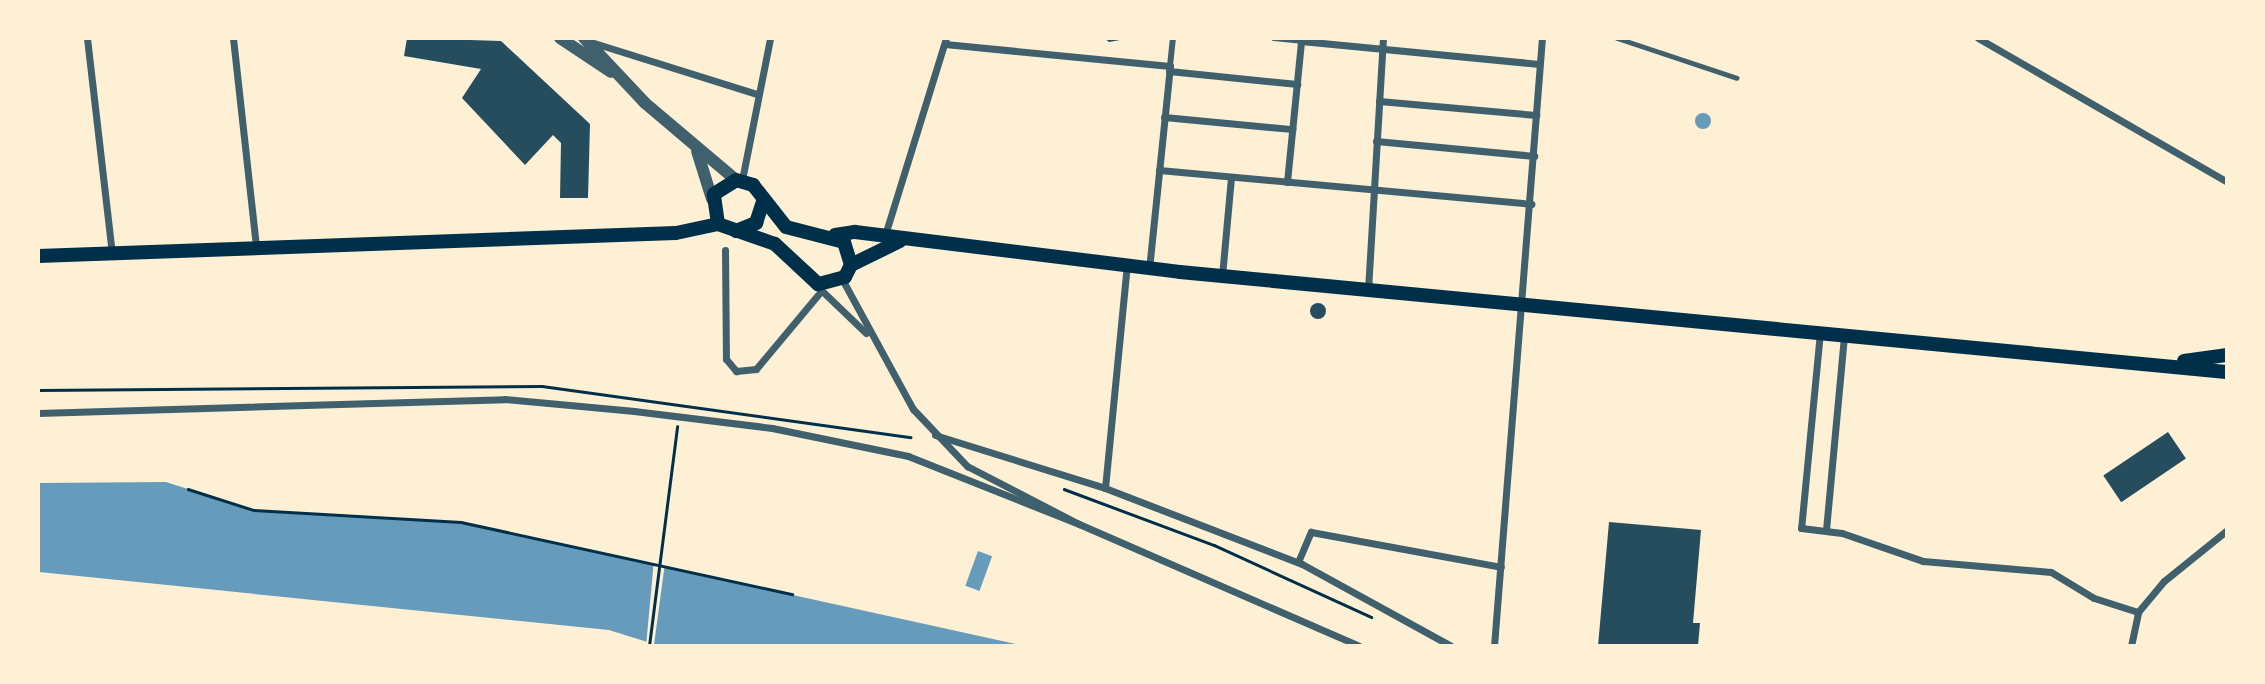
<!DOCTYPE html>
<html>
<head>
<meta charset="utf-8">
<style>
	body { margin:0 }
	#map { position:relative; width:2265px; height:684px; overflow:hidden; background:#fdf0d5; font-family:"PT Serif",serif }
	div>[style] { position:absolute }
	.water>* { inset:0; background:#669bbc; transform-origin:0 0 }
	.round { border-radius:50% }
	.pier>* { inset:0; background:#fdf0d5 }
	.building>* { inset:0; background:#264d5e; transform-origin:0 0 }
	.path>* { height:2.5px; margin:-1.25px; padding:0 1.25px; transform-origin:1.25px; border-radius:1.25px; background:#003049 }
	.service>* { height:5px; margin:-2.5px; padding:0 2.5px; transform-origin:2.5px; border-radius:2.5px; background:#3f606c }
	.pedestrian>* { height:6px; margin:-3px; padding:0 3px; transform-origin:3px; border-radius:3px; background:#3f606c }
	.minor>* { height:7px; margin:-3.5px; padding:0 3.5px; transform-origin:3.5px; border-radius:3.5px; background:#3f606c }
	.tertiary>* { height:12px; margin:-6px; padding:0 6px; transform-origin:6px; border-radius:6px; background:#3f606c }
	.secondary>* { height:14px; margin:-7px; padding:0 7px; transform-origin:7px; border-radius:7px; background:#003049 }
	span { translate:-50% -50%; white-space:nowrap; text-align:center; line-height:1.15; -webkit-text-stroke:6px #fdf0d5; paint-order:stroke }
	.frame { position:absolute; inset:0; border:40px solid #fdf0d5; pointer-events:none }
</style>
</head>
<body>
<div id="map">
	<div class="water">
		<i class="round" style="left:1695px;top:113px;width:16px;height:16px"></i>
		<i style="clip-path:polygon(166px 482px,254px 510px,461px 522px,1020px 645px,657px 645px,609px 630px,39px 572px,38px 483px)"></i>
		<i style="left:978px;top:551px;width:15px;height:37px;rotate:20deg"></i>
	</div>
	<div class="pier">
		<i style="clip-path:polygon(654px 560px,665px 563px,654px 645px,646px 646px)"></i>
	</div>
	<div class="building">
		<i style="clip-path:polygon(407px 38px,501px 41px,590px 124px,588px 198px,560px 198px,561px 143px,553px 135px,525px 165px,462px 98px,481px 69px,404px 56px)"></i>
		<i style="clip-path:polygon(1104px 38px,1131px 38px,1109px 42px)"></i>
		<i class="round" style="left:1310px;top:303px;width:16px;height:16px"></i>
		<i style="left:2168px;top:432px;width:32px;height:78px;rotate:56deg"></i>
		<i style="clip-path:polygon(1609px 522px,1701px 530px,1693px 623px,1700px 623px,1698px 646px,1598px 646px)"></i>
	</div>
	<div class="path">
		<i style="left:38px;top:390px;width:504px;rotate:-0.45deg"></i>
		<i style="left:542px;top:386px;width:372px;rotate:7.9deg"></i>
		<i style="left:188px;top:489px;width:69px;rotate:17.7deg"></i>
		<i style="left:254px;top:510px;width:207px;rotate:3.3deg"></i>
		<i style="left:461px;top:522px;width:339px;rotate:12.3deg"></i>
		<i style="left:1064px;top:489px;width:160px;rotate:20.5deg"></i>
		<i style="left:1214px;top:545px;width:173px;rotate:24.6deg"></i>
		<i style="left:649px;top:646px;width:221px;rotate:-82.7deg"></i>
	</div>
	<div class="service">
		<i style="left:1617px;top:38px;width:126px;rotate:18.4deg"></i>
	</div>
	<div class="pedestrian">
		<i style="left:1274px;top:38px;width:27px;rotate:6deg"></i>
		<i style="left:1170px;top:66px;width:28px;rotate:-84deg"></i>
	</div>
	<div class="minor">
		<i style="left:87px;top:38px;width:216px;rotate:83.4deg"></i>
		<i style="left:233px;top:38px;width:209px;rotate:83.7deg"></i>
		<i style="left:1978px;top:38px;width:286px;rotate:30deg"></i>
		<i style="left:594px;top:43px;width:171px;rotate:17.4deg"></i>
		<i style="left:945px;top:44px;width:226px;rotate:5.6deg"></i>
		<i style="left:1170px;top:66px;width:203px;rotate:95.9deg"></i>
		<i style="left:1169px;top:71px;width:129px;rotate:5.8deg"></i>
		<i style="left:1379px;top:101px;width:158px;rotate:5.1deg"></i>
		<i style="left:1164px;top:117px;width:129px;rotate:5.4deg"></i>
		<i style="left:1376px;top:141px;width:159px;rotate:5.4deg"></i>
		<i style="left:1159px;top:170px;width:374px;rotate:5.2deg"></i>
		<i style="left:742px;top:180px;width:145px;rotate:-78.8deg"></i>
		<i style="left:1287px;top:182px;width:142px;rotate:-84.3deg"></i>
		<i style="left:1301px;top:41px;width:239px;rotate:5.5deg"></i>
		<i style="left:885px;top:235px;width:206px;rotate:-72.8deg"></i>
		<i style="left:725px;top:250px;width:109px;rotate:89.5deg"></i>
		<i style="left:726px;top:359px;width:16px;rotate:50deg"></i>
		<i style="left:736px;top:371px;width:20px;rotate:-6deg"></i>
		<i style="left:756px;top:369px;width:102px;rotate:-50.2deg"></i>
		<i style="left:1222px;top:276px;width:99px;rotate:-84.8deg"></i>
		<i style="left:842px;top:279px;width:148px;rotate:61.4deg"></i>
		<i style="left:913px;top:409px;width:79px;rotate:46.5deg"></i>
		<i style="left:967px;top:466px;width:126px;rotate:27.4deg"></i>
		<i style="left:1079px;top:524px;width:305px;rotate:23.5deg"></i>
		<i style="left:819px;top:288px;width:65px;rotate:43.8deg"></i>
		<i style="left:1368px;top:290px;width:252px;rotate:-86.6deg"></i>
		<i style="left:1820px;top:332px;width:197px;rotate:95.5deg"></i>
		<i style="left:1801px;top:528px;width:41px;rotate:7deg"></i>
		<i style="left:1842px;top:533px;width:86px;rotate:19.1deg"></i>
		<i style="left:1923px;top:561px;width:128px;rotate:4.9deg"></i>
		<i style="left:2051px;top:572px;width:50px;rotate:31.2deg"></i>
		<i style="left:2094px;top:598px;width:46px;rotate:17.7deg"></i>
		<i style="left:38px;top:413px;width:467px;rotate:-1.7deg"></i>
		<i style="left:505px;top:399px;width:130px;rotate:5.3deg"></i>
		<i style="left:634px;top:411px;width:139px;rotate:7deg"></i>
		<i style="left:772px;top:428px;width:139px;rotate:11.6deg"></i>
		<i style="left:908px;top:456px;width:184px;rotate:21.7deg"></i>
		<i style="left:935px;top:435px;width:178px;rotate:17.3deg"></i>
		<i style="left:1105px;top:488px;width:211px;rotate:21.1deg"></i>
		<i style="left:1302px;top:564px;width:170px;rotate:28.8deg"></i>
		<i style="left:1105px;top:488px;width:224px;rotate:-84.4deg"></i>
		<i style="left:1826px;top:530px;width:196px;rotate:-84.7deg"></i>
		<i style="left:1298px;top:562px;width:33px;rotate:-67deg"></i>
		<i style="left:1311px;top:532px;width:193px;rotate:10.4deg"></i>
		<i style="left:1494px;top:646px;width:610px;rotate:-85.49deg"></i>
		<i style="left:2131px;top:646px;width:35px;rotate:-78deg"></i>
		<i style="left:2138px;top:612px;width:40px;rotate:-50deg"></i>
		<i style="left:2164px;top:581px;width:80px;rotate:-38.9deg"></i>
	</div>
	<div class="tertiary">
		<i style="left:560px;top:38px;width:61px;rotate:33.7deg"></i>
		<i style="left:584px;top:38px;width:89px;rotate:46.8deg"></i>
		<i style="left:645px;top:103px;width:119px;rotate:40.2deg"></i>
		<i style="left:697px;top:151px;width:50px;rotate:72.6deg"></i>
	</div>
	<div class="secondary">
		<i style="left:736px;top:180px;width:18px;rotate:16deg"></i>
		<i style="left:753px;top:185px;width:53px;rotate:51.8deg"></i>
		<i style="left:786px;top:227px;width:60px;rotate:14.5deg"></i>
		<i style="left:844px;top:242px;width:24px;rotate:73deg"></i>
		<i style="left:851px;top:265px;width:13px;rotate:117deg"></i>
		<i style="left:845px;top:277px;width:28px;rotate:165deg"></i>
		<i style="left:818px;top:284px;width:59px;rotate:-137.1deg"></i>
		<i style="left:775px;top:244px;width:60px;rotate:-160.7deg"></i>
		<i style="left:718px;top:224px;width:30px;rotate:-98deg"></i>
		<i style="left:714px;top:194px;width:26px;rotate:-32deg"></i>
		<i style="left:736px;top:231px;width:22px;rotate:-22deg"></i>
		<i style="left:756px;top:223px;width:23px;rotate:-72deg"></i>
		<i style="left:835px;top:235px;width:20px;rotate:-9deg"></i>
		<i style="left:855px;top:232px;width:327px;rotate:7deg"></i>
		<i style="left:1180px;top:272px;width:1051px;rotate:5.46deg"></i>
		<i style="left:38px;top:256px;width:638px;rotate:-2.06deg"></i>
		<i style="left:676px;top:233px;width:43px;rotate:-12.1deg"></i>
		<i style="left:851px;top:265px;width:55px;rotate:-26.1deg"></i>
		<i style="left:2184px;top:361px;width:42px;rotate:-8.1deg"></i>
	</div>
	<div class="frame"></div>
</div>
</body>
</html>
